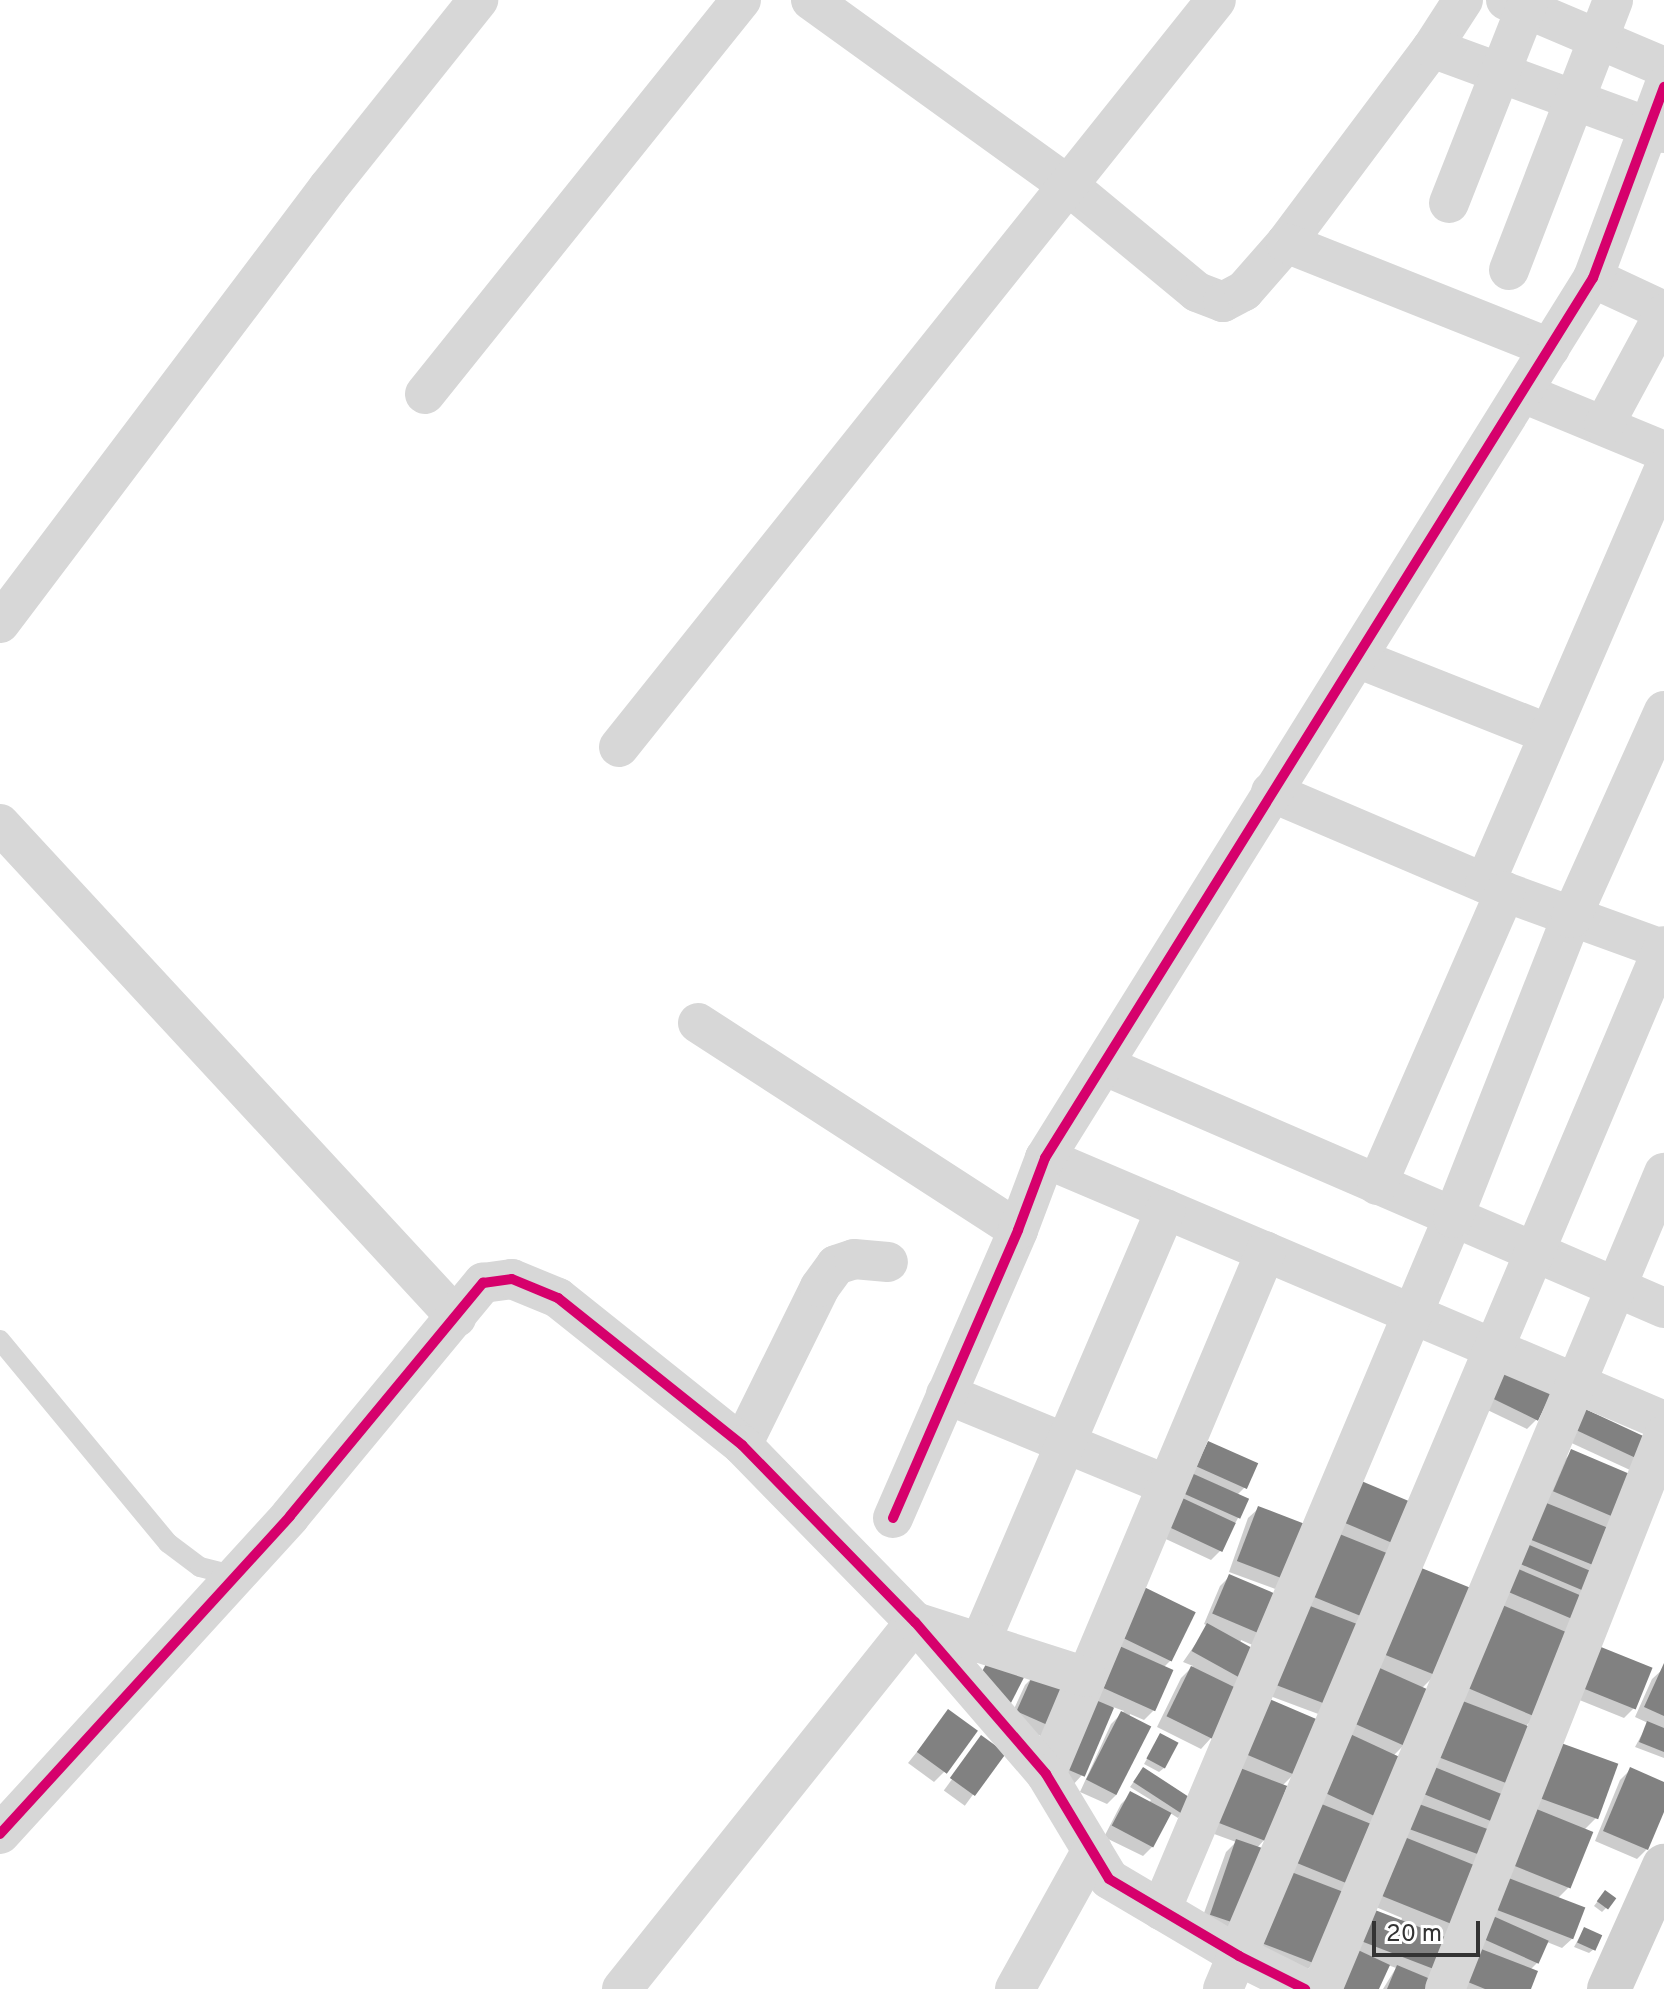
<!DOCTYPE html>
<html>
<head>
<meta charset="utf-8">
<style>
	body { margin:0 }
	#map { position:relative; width:1664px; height:1989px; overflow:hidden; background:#fff; font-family:Overpass,sans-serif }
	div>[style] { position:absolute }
	.shadow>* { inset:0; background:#0003; transform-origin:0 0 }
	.building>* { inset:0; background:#818181; transform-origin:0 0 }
	.lane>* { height:20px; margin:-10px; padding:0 10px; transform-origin:10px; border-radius:10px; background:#d7d7d7 }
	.street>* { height:40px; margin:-20px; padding:0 20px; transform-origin:20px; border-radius:20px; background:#d7d7d7 }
	.secondary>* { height:44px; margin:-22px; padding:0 22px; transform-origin:22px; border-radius:22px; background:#d0d0d0 }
	.cycleway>* { height:10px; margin:-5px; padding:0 5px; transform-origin:5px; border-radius:5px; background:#d6006c }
	span { translate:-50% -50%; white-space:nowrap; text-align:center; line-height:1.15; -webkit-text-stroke:8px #fff; paint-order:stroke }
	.scale { position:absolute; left:1372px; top:1921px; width:108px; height:36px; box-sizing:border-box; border:4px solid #333; border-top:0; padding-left:10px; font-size:24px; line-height:28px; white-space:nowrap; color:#333; -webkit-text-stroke:6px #fff; paint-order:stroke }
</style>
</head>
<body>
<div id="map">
	<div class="shadow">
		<i style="clip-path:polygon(1489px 1379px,1537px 1419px,1527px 1429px,1477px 1405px)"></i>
		<i style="clip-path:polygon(1574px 1421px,1641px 1460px,1630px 1470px,1565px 1440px)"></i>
		<i style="clip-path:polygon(1209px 1444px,1245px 1487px,1236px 1496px,1238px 1518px,1221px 1550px,1211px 1560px,1155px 1534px,1199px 1454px)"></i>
		<i style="clip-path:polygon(1572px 1452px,1638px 1480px,1537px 1715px,1525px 1727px,1436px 1989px,1383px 1989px,1396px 1968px,1388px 1965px,1377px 1989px,1336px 1989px,1365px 1922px,1401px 1921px,1402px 1918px,1371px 1905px,1562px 1462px)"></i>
		<i style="clip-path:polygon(1350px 1492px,1395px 1544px,1321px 1715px,1265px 1694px)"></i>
		<i style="clip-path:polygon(1259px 1508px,1288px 1580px,1278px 1590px,1229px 1572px,1248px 1518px)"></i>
		<i style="clip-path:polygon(1230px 1576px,1283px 1599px,1257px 1647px,1241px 1640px,1240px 1643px,1262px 1654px,1211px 1738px,1201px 1749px,1157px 1727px,1181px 1678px,1193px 1666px,1183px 1662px,1208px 1626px,1204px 1624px,1220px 1586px)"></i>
		<i style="clip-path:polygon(1398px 1582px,1435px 1675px,1422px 1688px,1405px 1744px,1393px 1756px,1403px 1760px,1314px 1963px,1304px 1973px,1250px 1952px)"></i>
		<i style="clip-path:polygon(1130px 1598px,1171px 1660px,1163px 1668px,1171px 1671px,1154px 1710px,1144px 1720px,1130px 1714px,1117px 1794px,1107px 1804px,1080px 1792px,1111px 1724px,1124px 1711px,1113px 1707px,1082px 1775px,1072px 1786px,1051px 1776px)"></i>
		<i style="clip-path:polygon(1586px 1658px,1634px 1708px,1624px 1718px,1572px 1697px)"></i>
		<i style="clip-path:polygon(1663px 1669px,1664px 1670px,1664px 1758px,1635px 1747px,1648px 1723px,1635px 1717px,1652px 1679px)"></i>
		<i style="clip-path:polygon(1035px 1675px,1070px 1690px,1043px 1737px,1008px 1722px,1025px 1685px)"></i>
		<i style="clip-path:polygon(1257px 1710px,1294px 1774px,1282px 1786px,1265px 1839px,1256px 1849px,1231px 1935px,1200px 1924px,1226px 1852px,1236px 1842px,1206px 1831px)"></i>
		<i style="clip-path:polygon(949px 1712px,944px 1772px,934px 1782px,908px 1763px)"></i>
		<i style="clip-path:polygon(1160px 1736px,1164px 1768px,1159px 1772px,1144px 1764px)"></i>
		<i style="left:982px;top:1738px;width:26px;height:65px;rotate:36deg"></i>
		<i style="clip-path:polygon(1551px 1756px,1597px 1817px,1584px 1830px,1568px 1888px,1557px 1899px,1573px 1938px,1562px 1948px,1547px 1942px,1538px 1962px,1530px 1970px,1529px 1989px,1455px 1989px)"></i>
		<i style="clip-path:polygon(1630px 1770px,1664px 1784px,1664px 1807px,1647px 1849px,1637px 1859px,1595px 1841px,1620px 1780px)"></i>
		<i style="clip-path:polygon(1139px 1774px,1182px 1813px,1178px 1818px,1170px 1813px,1153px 1846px,1143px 1856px,1104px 1837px,1121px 1804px,1131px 1794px,1149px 1803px,1151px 1800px,1130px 1787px)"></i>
		<i style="clip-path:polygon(1601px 1897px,1607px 1907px,1602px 1912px,1594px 1906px)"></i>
		<i style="clip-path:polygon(1584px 1929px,1594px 1949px,1589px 1953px,1574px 1947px)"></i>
	</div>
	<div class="building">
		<i style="left:1499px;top:1366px;width:59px;height:32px;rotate:26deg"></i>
		<i style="left:1583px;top:1408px;width:76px;height:23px;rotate:25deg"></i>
		<i style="left:1208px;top:1441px;width:55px;height:28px;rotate:24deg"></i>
		<i style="left:1571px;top:1449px;width:76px;height:46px;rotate:23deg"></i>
		<i style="left:1187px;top:1471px;width:68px;height:22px;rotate:24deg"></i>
		<i style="left:1359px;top:1480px;width:61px;height:45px;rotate:23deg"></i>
		<i style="left:1176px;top:1495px;width:66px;height:32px;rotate:25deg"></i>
		<i style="left:1544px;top:1502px;width:79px;height:40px;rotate:22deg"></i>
		<i style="left:1258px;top:1506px;width:57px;height:59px;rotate:21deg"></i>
		<i style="left:1337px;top:1533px;width:63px;height:68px;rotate:22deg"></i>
		<i style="left:1527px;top:1544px;width:78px;height:21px;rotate:23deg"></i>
		<i style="left:1414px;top:1565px;width:62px;height:94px;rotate:22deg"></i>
		<i style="left:1516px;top:1568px;width:80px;height:25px;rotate:23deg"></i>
		<i style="left:1229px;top:1574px;width:62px;height:43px;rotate:23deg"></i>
		<i style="left:1140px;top:1585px;width:62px;height:55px;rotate:26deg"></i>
		<i style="left:1305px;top:1604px;width:62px;height:86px;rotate:21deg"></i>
		<i style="left:1500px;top:1604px;width:78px;height:90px;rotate:23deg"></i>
		<i style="left:1207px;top:1623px;width:65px;height:32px;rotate:29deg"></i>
		<i style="left:1115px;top:1644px;width:64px;height:45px;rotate:24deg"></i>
		<i style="left:1596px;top:1645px;width:61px;height:45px;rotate:22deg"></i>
		<i style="left:990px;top:1656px;width:40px;height:33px;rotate:27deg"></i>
		<i style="clip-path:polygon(1664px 1663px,1664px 1716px,1644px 1707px)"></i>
		<i style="left:1373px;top:1665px;width:62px;height:61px;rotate:24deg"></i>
		<i style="left:1191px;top:1666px;width:52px;height:56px;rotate:26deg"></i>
		<i style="left:1034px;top:1672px;width:42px;height:43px;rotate:24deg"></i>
		<i style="left:1091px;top:1698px;width:25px;height:75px;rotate:23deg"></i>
		<i style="left:1267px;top:1698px;width:56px;height:60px;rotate:23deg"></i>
		<i style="left:1460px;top:1700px;width:83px;height:61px;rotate:21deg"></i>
		<i style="left:948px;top:1709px;width:37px;height:53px;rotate:36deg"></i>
		<i style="left:1121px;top:1711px;width:34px;height:77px;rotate:27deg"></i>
		<i style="clip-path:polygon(1647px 1721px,1664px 1728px,1664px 1752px,1639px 1742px)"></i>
		<i style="left:1160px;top:1733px;width:21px;height:29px;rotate:28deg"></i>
		<i style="left:1348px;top:1733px;width:63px;height:64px;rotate:25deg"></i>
		<i style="left:981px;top:1735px;width:31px;height:53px;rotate:36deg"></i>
		<i style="left:1561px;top:1743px;width:61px;height:59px;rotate:20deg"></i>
		<i style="left:1235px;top:1766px;width:56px;height:59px;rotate:21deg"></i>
		<i style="left:1432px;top:1766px;width:81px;height:29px;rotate:22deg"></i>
		<i style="left:1143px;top:1767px;width:59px;height:18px;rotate:33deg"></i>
		<i style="clip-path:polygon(1630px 1767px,1664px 1782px,1664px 1812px,1648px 1850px,1603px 1831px)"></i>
		<i style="left:1130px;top:1791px;width:47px;height:39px;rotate:28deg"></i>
		<i style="left:1319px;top:1803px;width:61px;height:64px;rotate:22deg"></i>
		<i style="left:1419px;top:1804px;width:83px;height:27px;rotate:20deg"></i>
		<i style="left:1534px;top:1808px;width:64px;height:61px;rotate:22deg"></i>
		<i style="left:1402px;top:1836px;width:85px;height:63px;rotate:22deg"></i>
		<i style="left:1236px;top:1839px;width:36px;height:80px;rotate:19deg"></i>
		<i style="left:1286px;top:1870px;width:61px;height:77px;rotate:21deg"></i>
		<i style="left:1506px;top:1877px;width:85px;height:34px;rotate:21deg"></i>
		<i style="left:1605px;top:1890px;width:14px;height:14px;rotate:36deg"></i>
		<i style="left:1375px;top:1910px;width:85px;height:34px;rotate:21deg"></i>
		<i style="left:1493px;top:1916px;width:61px;height:25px;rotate:24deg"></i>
		<i style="left:1584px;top:1927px;width:20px;height:17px;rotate:24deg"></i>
		<i style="clip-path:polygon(1476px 1947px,1538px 1971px,1531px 1989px,1485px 1989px,1463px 1980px)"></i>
		<i style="clip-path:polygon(1358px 1950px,1390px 1965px,1379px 1989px,1343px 1989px)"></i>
		<i style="clip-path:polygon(1397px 1965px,1440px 1983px,1438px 1989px,1387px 1989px)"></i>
	</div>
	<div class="lane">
		<i style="left:0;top:1340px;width:264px;rotate:50.4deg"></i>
		<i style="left:168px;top:1543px;width:40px;rotate:37deg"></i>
		<i style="left:200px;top:1567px;width:37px;rotate:14deg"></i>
	</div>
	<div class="street">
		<i style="left:811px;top:0;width:318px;rotate:35.8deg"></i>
		<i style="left:1069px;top:186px;width:166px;rotate:39.6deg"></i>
		<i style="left:1197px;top:292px;width:28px;rotate:21deg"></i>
		<i style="left:1223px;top:302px;width:24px;rotate:-28deg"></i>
		<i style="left:1244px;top:291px;width:64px;rotate:-48.8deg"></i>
		<i style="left:1286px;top:243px;width:244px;rotate:-53.2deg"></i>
		<i style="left:1432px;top:48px;width:57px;rotate:-57.1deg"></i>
		<i style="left:1506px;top:0;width:172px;rotate:23deg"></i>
		<i style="left:1432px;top:48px;width:247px;rotate:20.1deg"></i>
		<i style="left:1449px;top:203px;width:218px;rotate:-68.5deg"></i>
		<i style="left:1286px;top:243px;width:284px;rotate:21.7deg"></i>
		<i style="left:1509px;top:270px;width:289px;rotate:-68.9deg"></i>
		<i style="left:1593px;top:278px;width:78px;rotate:24.9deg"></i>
		<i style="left:1523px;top:393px;width:152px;rotate:22.4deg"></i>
		<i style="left:425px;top:394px;width:505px;rotate:-51.27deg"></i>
		<i style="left:1604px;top:425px;width:126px;rotate:-61.6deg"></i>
		<i style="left:0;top:623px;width:545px;rotate:-52.98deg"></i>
		<i style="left:328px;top:188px;width:241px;rotate:-51.4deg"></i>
		<i style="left:1357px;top:658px;width:206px;rotate:21.6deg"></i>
		<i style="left:619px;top:747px;width:956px;rotate:-51.37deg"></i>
		<i style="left:1271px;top:792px;width:254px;rotate:23.1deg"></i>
		<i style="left:1505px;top:892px;width:169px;rotate:20deg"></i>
		<i style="left:0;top:824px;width:672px;rotate:47.23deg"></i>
		<i style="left:1485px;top:883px;width:451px;rotate:-66.6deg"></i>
		<i style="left:698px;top:1023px;width:381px;rotate:32.9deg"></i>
		<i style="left:1105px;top:1066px;width:609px;rotate:23.41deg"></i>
		<i style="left:1045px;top:1158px;width:673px;rotate:23.02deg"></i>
		<i style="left:1377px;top:1185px;width:320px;rotate:-66.4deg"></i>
		<i style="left:946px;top:1394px;width:239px;rotate:22.4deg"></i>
		<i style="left:742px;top:1445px;width:176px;rotate:-63.7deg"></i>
		<i style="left:820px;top:1287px;width:27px;rotate:-54deg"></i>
		<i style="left:836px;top:1265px;width:19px;rotate:-18deg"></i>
		<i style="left:854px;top:1259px;width:34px;rotate:5deg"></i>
		<i style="left:893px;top:1518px;width:314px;rotate:-66.5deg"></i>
		<i style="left:1018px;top:1230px;width:77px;rotate:-69.4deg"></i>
		<i style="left:1045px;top:1158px;width:1037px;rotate:-58.09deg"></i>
		<i style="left:1593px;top:278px;width:204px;rotate:-69.6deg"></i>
		<i style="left:980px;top:1643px;width:472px;rotate:-66.8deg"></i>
		<i style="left:1046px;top:1774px;width:567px;rotate:-67.19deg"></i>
		<i style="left:0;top:1834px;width:430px;rotate:-47.6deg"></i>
		<i style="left:290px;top:1516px;width:303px;rotate:-50.4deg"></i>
		<i style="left:483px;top:1283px;width:29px;rotate:-8deg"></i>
		<i style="left:512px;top:1279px;width:50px;rotate:22.4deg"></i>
		<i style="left:558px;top:1298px;width:236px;rotate:38.6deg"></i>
		<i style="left:742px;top:1445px;width:248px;rotate:45.7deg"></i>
		<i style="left:915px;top:1622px;width:201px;rotate:49.2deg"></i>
		<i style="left:1046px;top:1774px;width:122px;rotate:59deg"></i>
		<i style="left:1109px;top:1879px;width:151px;rotate:30.6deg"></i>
		<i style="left:1239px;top:1956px;width:74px;rotate:26.6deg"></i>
		<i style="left:1161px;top:1910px;width:751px;rotate:-67.12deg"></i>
		<i style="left:1453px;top:1218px;width:322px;rotate:-68.5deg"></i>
		<i style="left:1571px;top:918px;width:227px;rotate:-65.8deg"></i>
		<i style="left:622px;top:1989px;width:470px;rotate:-51.4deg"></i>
		<i style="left:915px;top:1622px;width:180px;rotate:17.8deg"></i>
		<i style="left:1015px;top:1989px;width:159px;rotate:-61deg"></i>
		<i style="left:1223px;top:1989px;width:1132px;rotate:-67.08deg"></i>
		<i style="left:1322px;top:1989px;width:885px;rotate:-67.26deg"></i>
		<i style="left:1445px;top:1989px;width:596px;rotate:-68.43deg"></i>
	</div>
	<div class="secondary">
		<i style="left:1609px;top:1989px;width:135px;rotate:-65.9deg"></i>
	</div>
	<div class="cycleway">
		<i style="left:893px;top:1518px;width:314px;rotate:-66.5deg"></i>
		<i style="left:1018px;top:1230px;width:77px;rotate:-69.4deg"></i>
		<i style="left:1045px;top:1158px;width:1037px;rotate:-58.09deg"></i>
		<i style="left:1593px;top:278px;width:204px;rotate:-69.6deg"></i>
		<i style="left:0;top:1834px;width:430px;rotate:-47.6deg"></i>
		<i style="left:290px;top:1516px;width:303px;rotate:-50.4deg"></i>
		<i style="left:483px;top:1283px;width:29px;rotate:-8deg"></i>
		<i style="left:512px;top:1279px;width:50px;rotate:22.4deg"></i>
		<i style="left:558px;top:1298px;width:236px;rotate:38.6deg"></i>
		<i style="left:742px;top:1445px;width:248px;rotate:45.7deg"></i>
		<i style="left:915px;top:1622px;width:201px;rotate:49.2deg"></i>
		<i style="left:1046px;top:1774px;width:122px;rotate:59deg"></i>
		<i style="left:1109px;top:1879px;width:151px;rotate:30.6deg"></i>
		<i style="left:1239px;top:1956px;width:74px;rotate:26.6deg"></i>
	</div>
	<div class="scale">20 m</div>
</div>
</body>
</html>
